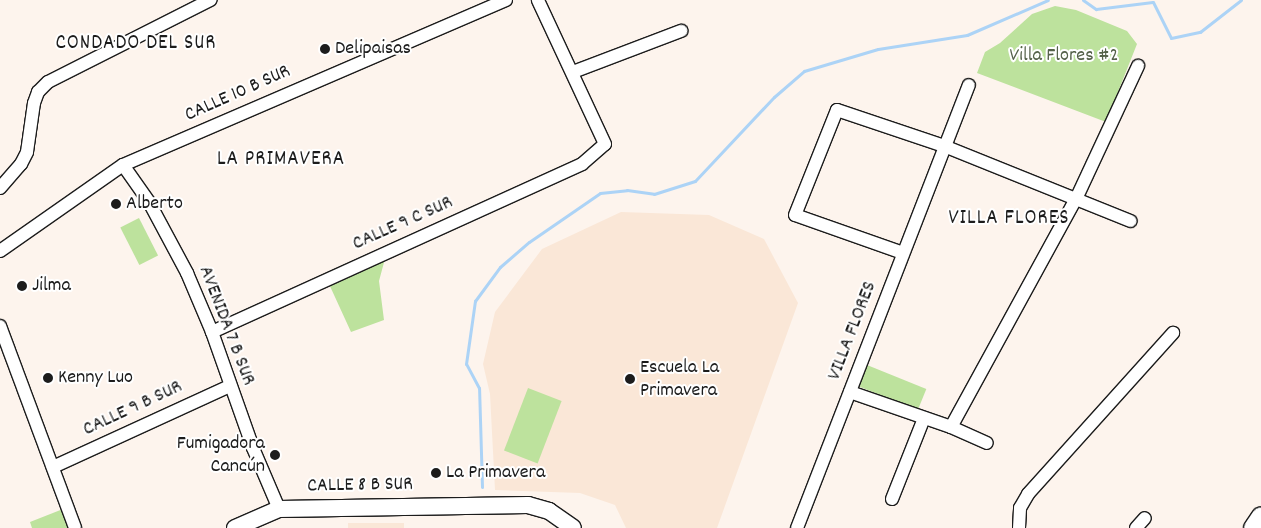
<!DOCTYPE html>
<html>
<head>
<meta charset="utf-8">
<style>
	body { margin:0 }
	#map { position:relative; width:1261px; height:528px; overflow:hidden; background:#fdf4ed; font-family:Dekko,sans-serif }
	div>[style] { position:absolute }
	.built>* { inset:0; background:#fae7d7; transform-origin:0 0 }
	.green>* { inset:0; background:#bde29d; transform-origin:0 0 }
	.stream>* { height:3px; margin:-1.5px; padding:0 1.5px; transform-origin:1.5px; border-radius:1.5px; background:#acd3f6 }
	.roads { filter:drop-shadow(1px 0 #1c1c1c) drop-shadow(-1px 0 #1c1c1c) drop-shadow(0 1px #1c1c1c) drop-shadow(0 -1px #1c1c1c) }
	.minor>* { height:12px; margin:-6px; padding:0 6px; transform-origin:6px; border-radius:6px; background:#fff }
	.tertiary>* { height:16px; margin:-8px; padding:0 8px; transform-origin:8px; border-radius:8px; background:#fff }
	.secondary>* { height:18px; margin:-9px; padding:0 9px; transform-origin:9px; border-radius:9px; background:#fff }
	.dots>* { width:14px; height:14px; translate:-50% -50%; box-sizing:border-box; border:2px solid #fff; border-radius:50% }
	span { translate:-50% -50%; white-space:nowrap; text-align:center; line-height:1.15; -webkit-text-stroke:4px #fff; paint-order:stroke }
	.poi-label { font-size:20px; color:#1c1c1c }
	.left { translate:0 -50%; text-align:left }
	.right { translate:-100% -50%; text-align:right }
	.park-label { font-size:20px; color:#546149 }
	.street-label { font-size:20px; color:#1c1c1c }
	.neighbourhood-label { font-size:21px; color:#1c1c1c; letter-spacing:1px }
</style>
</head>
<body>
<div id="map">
	<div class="built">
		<i style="clip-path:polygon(621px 212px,709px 215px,764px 239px,798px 303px,717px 528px,626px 528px,615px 505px,580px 493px,495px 490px,490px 394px,483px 364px,495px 312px,542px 249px)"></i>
		<i style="left:348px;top:523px;width:56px;height:5px"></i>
	</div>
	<div class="green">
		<i style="clip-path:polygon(1055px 6px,1076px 10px,1127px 31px,1137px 44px,1106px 122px,977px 73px,985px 52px,1000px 43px,1032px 14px)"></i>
		<i style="left:139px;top:218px;width:42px;height:21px;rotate:63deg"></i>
		<i style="clip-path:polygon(386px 255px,379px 281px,384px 320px,351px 332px,329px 284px)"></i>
		<i style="left:867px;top:365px;width:64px;height:23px;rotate:22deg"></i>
		<i style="left:528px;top:388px;width:36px;height:67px;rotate:21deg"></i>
		<i style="clip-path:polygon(63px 509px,70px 528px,32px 528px,30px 522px)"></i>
	</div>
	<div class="stream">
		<i style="left:1083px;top:0;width:16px;rotate:35deg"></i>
		<i style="left:1096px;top:9px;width:57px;rotate:-7deg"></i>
		<i style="left:1153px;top:2px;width:40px;rotate:63.4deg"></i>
		<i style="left:1171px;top:38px;width:30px;rotate:-12deg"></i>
		<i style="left:1200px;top:32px;width:52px;rotate:-38deg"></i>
		<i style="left:482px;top:487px;width:99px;rotate:-91.7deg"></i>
		<i style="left:479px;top:388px;width:27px;rotate:-118deg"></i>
		<i style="left:466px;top:364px;width:64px;rotate:-81.9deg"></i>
		<i style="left:475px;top:301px;width:42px;rotate:-53.7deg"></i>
		<i style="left:500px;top:267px;width:38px;rotate:-41deg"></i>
		<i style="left:529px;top:242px;width:86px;rotate:-34.6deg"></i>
		<i style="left:600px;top:193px;width:27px;rotate:-6deg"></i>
		<i style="left:627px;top:190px;width:27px;rotate:8deg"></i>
		<i style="left:654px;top:194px;width:43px;rotate:-17.6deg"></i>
		<i style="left:695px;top:181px;width:115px;rotate:-46.8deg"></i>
		<i style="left:774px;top:97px;width:40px;rotate:-41deg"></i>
		<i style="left:804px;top:71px;width:77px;rotate:-16.6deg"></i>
		<i style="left:878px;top:49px;width:90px;rotate:-8.9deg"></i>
		<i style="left:967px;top:35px;width:88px;rotate:-23.4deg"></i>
	</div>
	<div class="roads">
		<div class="minor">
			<i style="left:573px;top:72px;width:116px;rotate:-20.8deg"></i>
			<i style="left:123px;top:165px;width:45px;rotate:54.9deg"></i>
			<i style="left:149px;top:202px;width:81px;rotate:61.8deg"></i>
			<i style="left:187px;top:273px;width:64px;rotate:67deg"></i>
			<i style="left:212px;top:332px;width:123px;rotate:70.5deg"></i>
			<i style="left:253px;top:448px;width:66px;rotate:66.9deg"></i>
			<i style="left:0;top:188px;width:32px;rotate:-49deg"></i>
			<i style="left:21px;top:164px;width:13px;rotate:-63deg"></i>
			<i style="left:27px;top:152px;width:49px;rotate:-81.9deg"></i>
			<i style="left:34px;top:103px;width:12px;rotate:-70deg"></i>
			<i style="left:38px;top:92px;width:14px;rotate:-45deg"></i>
			<i style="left:48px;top:82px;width:182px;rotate:-26.8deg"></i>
			<i style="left:0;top:251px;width:150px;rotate:-35deg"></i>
			<i style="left:123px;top:165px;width:417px;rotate:-23.3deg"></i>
			<i style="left:903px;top:253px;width:114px;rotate:-160.6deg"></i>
			<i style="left:795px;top:215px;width:113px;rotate:-68.2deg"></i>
			<i style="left:837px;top:110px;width:113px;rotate:18.6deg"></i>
			<i style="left:944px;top:146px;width:201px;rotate:21.9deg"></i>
			<i style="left:0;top:326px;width:215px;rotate:69.6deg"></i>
			<i style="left:212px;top:332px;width:406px;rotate:-24.4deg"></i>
			<i style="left:582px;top:164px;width:30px;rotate:-41deg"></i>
			<i style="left:605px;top:144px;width:159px;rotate:-115deg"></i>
			<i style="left:850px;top:392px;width:107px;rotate:19.1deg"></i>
			<i style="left:951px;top:427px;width:260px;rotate:-61.3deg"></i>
			<i style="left:1076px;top:199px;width:147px;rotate:-65deg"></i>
			<i style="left:951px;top:427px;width:39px;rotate:24deg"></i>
			<i style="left:53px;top:467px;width:195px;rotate:-24.6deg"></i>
			<i style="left:892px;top:499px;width:87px;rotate:-68.4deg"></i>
			<i style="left:797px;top:528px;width:475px;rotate:-68.8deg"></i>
			<i style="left:1019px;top:528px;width:20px;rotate:-87deg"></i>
			<i style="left:1020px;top:508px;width:16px;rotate:-60deg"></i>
			<i style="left:1028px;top:494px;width:217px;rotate:-48deg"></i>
			<i style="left:1136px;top:528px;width:13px;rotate:-48deg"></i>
		</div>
		<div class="tertiary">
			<i style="left:235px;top:528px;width:48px;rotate:-23.4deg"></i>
			<i style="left:279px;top:509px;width:249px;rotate:-0.9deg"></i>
			<i style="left:528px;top:505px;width:22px;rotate:16deg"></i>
			<i style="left:549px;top:511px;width:29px;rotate:35deg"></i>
		</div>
		<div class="secondary">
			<i style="left:1253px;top:528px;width:14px;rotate:-56deg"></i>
		</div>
	</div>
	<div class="dots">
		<i style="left:325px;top:49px;background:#1c1c1c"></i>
		<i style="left:116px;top:204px;background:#1c1c1c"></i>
		<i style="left:22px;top:286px;background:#1c1c1c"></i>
		<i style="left:48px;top:378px;background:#1c1c1c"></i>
		<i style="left:630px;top:379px;background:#1c1c1c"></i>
		<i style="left:275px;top:455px;background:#1c1c1c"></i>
		<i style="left:436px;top:473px;background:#1c1c1c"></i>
	</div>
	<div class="poi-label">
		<span class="left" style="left:335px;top:49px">Delipaisas</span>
		<span class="left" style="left:126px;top:204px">Alberto</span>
		<span class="left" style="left:32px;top:286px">Jilma</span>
		<span class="left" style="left:640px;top:380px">Escuela La<br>Primavera</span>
		<span class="left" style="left:58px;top:378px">Kenny Luo</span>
		<span class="right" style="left:265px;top:456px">Fumigadora<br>Cancún</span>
		<span class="left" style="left:446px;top:473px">La Primavera</span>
	</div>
	<div class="park-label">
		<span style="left:1064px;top:56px">Villa Flores #2</span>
	</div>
	<div class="street-label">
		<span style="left:238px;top:94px;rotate:-24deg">CALLE 10 B SUR</span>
		<span style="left:403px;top:224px;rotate:-24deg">CALLE 9 C SUR</span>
		<span style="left:226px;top:326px;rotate:69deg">AVENIDA 7 B SUR</span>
		<span style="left:853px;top:331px;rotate:-69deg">VILLA FLORES</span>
		<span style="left:133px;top:409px;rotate:-25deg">CALLE 9 B SUR</span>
		<span style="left:360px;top:486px;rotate:-1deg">CALLE 8 B SUR</span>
	</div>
	<div class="neighbourhood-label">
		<span style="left:136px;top:44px">CONDADO DEL SUR</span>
		<span style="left:281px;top:160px">LA PRIMAVERA</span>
		<span style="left:1009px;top:219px">VILLA FLORES</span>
	</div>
</div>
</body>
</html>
